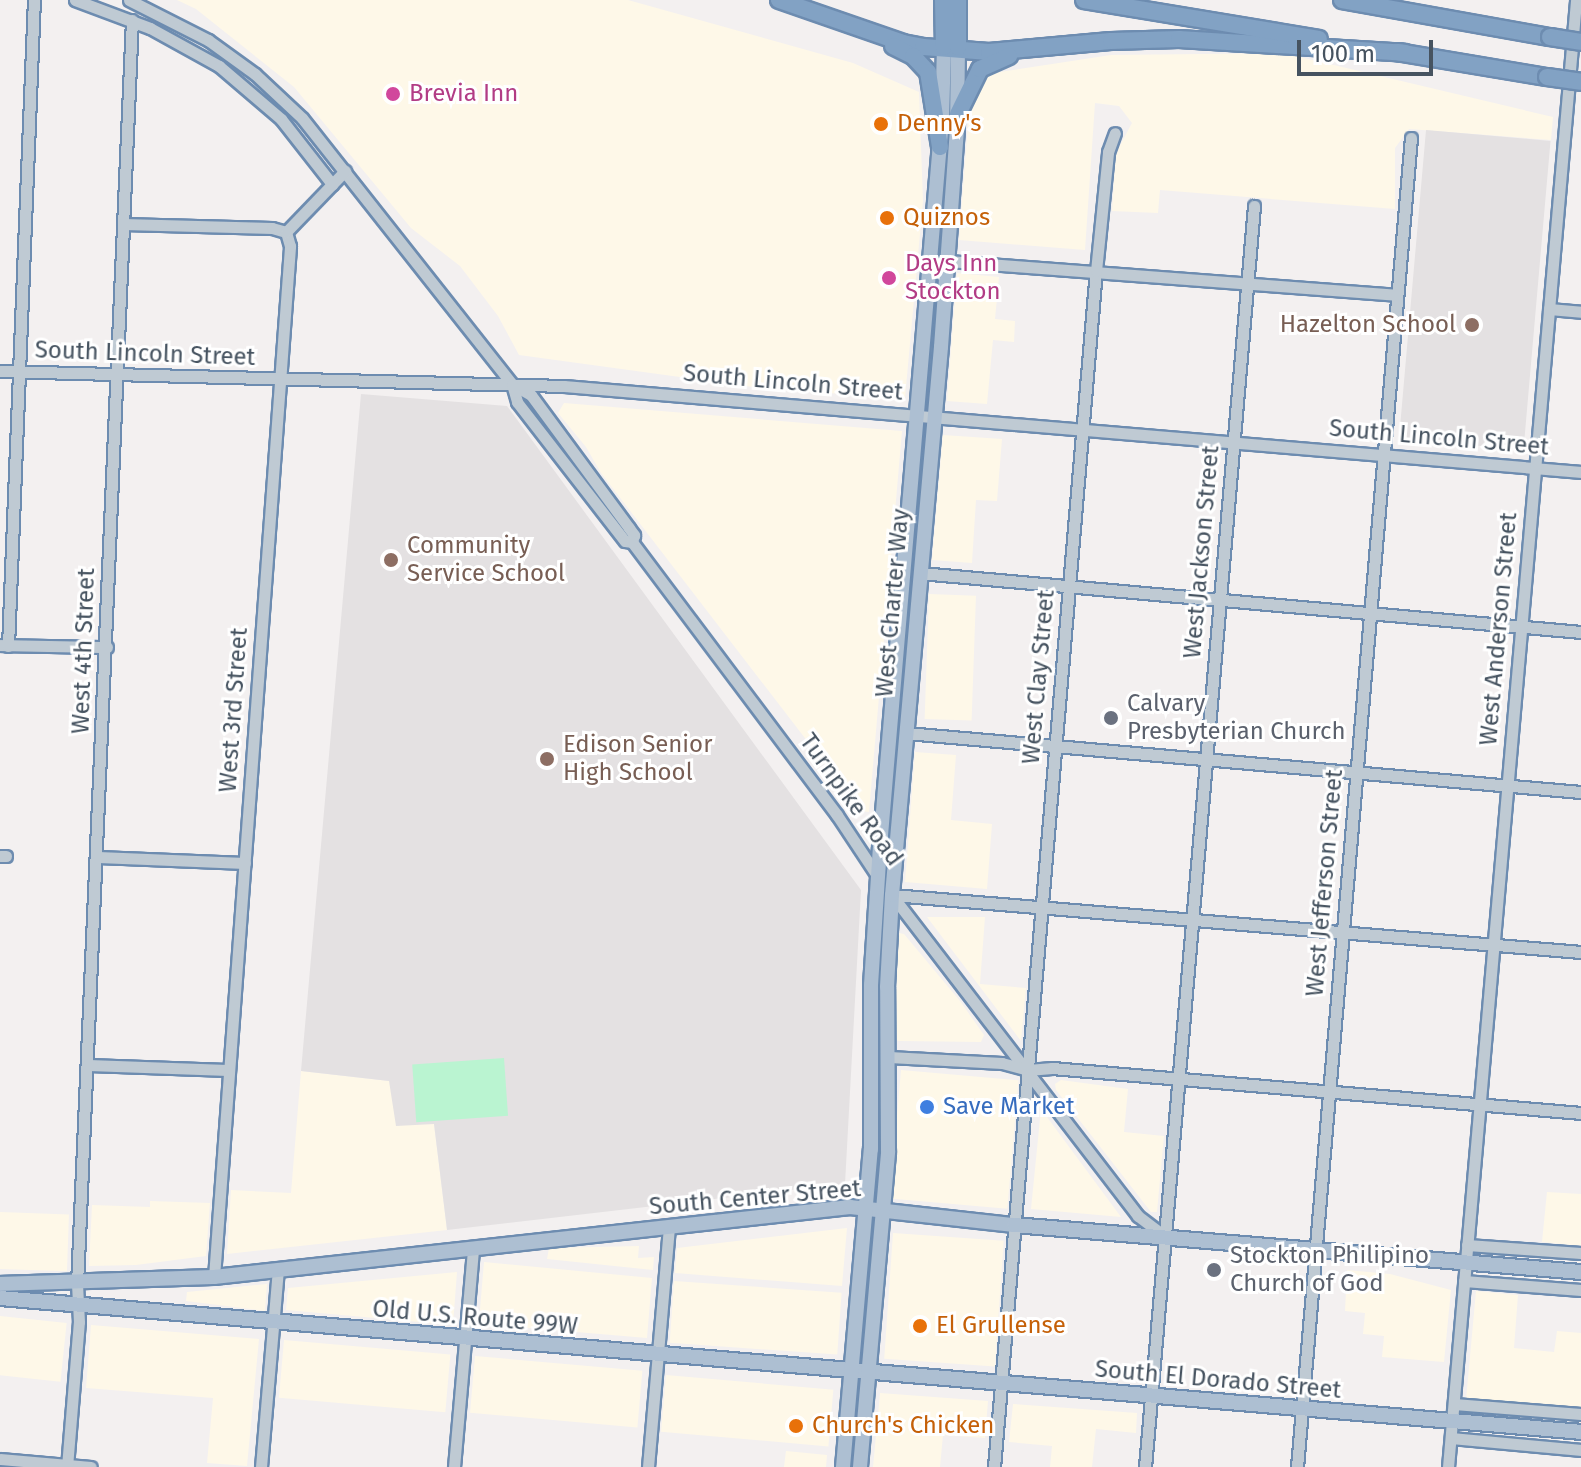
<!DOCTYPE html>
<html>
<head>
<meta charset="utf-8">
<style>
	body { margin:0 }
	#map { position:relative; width:1581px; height:1467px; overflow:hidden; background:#f3f0f0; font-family:"Fira Sans",sans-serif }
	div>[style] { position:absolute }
	.commercial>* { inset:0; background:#fef8e8; transform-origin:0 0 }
	.education>* { inset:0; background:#e4e1e2; transform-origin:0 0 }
	.green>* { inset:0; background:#baf4d1; transform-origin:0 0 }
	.roads { filter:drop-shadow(2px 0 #6d8cb0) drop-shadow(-2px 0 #6d8cb0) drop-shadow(0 2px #6d8cb0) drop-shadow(0 -2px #6d8cb0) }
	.minor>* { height:11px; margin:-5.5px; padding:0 5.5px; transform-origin:5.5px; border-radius:5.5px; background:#bfcad3 }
	.major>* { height:14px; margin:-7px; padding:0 7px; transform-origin:7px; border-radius:7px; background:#adbfd2 }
	.highway>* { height:16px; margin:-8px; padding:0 8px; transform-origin:8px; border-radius:8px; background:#82a2c4 }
	.bridges { filter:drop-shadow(2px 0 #6d8cb0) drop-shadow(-2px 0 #6d8cb0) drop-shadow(0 2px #6d8cb0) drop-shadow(0 -2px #6d8cb0) }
	.highway-bridge>* { height:16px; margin:-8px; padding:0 8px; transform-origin:8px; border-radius:8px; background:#82a2c4 }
	.dots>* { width:22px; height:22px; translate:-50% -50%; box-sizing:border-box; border:4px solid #fff; border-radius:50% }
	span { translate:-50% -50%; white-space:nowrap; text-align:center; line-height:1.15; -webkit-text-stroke:6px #fff; paint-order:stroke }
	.hotel-label { font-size:24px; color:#b23c85 }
	.left { translate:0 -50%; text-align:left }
	.food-label { font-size:24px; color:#c56008 }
	.education-label { font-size:24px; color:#785e54 }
	.right { translate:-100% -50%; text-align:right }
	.street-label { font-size:24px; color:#465360 }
	.worship-label { font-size:24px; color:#5b616d }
	.shop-label { font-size:24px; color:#366cbe }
	.scale { position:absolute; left:1297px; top:40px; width:136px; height:36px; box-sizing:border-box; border:4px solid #465360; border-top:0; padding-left:10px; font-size:24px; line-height:28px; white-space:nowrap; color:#465360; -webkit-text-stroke:6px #fff; paint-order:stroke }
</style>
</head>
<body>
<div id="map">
	<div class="commercial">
		<i style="clip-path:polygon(177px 0,628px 0,853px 63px,919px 92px,923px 201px,905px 398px,767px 389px,519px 355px,498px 316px,460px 266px,411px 228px,294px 87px,196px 9px)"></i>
		<i style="clip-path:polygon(1283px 53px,1553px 117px,1551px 140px,1409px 129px,1395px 148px,1395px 209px,1160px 190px,1158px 213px,1112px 211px,1116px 153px,1132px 123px,1119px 106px,1095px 103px,1085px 250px,959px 240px,969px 111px,987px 74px,1111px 55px)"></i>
		<i style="clip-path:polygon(957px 273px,999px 277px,995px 319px,1015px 321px,1014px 342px,993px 340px,987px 404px,947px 401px)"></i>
		<i style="clip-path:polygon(564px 403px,902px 431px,869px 812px,861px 811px,601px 473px,586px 447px,558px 413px)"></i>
		<i style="clip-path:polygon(943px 435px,1002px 439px,997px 501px,976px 500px,972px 563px,932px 560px)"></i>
		<i style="left:929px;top:594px;width:47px;height:125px;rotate:2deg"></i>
		<i style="clip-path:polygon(915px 752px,956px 755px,951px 820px,992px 824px,987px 889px,905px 882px)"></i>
		<i style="clip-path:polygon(927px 917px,985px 917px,980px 984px,1026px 988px,1021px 1041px)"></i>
		<i style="clip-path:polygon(899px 933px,904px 934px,960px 1001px,984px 1035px,981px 1042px,898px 1041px,894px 1036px)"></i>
		<i style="left:901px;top:1070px;width:118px;height:129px;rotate:5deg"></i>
		<i style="clip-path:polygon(301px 1071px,389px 1081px,434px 1124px,447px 1230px,227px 1254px,231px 1190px,291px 1193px)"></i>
		<i style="clip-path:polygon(1061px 1080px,1128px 1089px,1124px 1132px,1164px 1136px,1157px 1212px,1151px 1212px,1056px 1090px,1055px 1084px)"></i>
		<i style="clip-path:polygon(1041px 1109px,1121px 1217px,1031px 1209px)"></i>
		<i style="clip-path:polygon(1547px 1192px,1581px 1194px,1581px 1246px,1542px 1242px)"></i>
		<i style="clip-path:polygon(150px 1201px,210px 1203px,206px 1256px,136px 1265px,89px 1266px,92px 1205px,150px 1207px)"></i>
		<i style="left:0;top:1212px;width:69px;height:57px;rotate:2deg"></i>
		<i style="clip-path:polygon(847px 1228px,842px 1286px,675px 1273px,677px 1248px)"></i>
		<i style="left:893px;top:1233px;width:111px;height:126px;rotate:4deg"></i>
		<i style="clip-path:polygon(639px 1246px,638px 1258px,654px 1257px,653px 1270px,547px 1259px,549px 1248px)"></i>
		<i style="clip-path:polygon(484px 1262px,652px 1278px,647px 1338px,482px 1324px,479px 1321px)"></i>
		<i style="clip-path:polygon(1347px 1270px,1390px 1274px,1451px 1290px,1444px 1362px,1382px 1357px,1384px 1336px,1363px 1334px,1365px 1313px,1345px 1311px)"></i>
		<i style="clip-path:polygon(457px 1272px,453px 1325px,286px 1310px,288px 1288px)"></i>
		<i style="left:674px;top:1281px;width:168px;height:62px;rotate:4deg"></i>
		<i style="clip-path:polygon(267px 1284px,265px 1311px,186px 1301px,187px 1292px)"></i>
		<i style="clip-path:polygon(1476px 1291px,1518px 1295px,1514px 1348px,1554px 1352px,1557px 1331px,1581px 1333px,1581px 1408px,1466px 1400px)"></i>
		<i style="left:0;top:1316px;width:67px;height:59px;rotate:6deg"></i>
		<i style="clip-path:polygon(91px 1325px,259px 1339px,247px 1466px,207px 1463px,213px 1398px,86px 1388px)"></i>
		<i style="left:284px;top:1340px;width:167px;height:58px;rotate:5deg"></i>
		<i style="left:475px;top:1356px;width:168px;height:57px;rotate:5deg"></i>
		<i style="left:666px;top:1375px;width:168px;height:57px;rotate:5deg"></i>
		<i style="clip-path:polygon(880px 1393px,988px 1401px,985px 1438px,943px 1435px,940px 1467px,873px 1467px)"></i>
		<i style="clip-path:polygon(1013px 1404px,1137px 1413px,1136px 1433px,1096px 1429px,1092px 1467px,1050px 1467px,1052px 1446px,1009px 1442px)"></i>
		<i style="clip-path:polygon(786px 1451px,827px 1455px,826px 1467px,784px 1467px)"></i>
	</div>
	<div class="education">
		<i style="left:1426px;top:130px;width:125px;height:310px;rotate:5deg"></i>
		<i style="clip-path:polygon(361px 394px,507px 406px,861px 890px,845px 1184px,447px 1230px,434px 1124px,396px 1126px,389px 1081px,301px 1071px)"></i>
	</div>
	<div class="green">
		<i style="left:504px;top:1058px;width:58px;height:92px;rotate:86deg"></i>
	</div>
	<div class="roads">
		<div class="minor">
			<i style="left:75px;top:0;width:80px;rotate:20.5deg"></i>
			<i style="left:150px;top:28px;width:79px;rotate:28.8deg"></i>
			<i style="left:219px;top:66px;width:82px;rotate:40.5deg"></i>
			<i style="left:281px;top:119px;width:83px;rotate:51.9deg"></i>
			<i style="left:129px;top:0;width:89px;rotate:26.9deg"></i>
			<i style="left:208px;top:40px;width:58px;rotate:35.9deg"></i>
			<i style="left:255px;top:74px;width:64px;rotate:43.1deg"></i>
			<i style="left:302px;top:118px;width:339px;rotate:51.7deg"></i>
			<i style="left:512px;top:384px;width:22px;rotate:30deg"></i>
			<i style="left:531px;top:395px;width:165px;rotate:53.6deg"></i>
			<i style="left:629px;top:528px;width:9px;rotate:54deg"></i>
			<i style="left:634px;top:535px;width:7px;rotate:106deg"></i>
			<i style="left:123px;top:224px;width:149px;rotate:1.5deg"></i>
			<i style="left:272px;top:228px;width:15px;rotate:16deg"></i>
			<i style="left:947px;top:261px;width:451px;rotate:4.3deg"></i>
			<i style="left:1549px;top:309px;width:32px;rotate:5deg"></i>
			<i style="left:0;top:371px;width:564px;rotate:1.52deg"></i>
			<i style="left:564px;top:386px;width:1021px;rotate:4.83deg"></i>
			<i style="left:512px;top:384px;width:19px;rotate:74deg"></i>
			<i style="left:517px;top:402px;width:176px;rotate:52.2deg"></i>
			<i style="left:625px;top:541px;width:7px;rotate:8deg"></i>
			<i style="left:632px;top:542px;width:341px;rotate:53.1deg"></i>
			<i style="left:837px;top:815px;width:74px;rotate:56.5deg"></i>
			<i style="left:920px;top:573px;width:664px;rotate:5.1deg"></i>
			<i style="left:0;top:645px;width:107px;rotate:1.1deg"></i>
			<i style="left:8px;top:646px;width:647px;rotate:-87.7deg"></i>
			<i style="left:906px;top:733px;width:678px;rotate:5deg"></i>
			<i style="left:0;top:856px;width:6px"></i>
			<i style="left:98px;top:857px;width:147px;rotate:2.3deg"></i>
			<i style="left:891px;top:894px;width:406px;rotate:52.5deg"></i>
			<i style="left:1138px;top:1216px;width:34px;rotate:37deg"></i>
			<i style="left:892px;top:895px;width:691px;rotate:4.73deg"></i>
			<i style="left:889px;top:1057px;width:113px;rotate:3deg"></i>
			<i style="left:1002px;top:1063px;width:27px;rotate:15deg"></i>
			<i style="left:1028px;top:1070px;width:24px;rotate:-5deg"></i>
			<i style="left:1052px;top:1068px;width:531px;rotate:4.86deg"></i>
			<i style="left:87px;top:1065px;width:142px;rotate:2deg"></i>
			<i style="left:1467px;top:1245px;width:114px;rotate:4deg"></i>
			<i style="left:214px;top:1277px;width:1034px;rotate:-85.78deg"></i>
			<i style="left:290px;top:246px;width:15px;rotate:-106deg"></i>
			<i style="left:286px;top:232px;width:85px;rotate:-46deg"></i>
			<i style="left:1464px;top:1281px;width:117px;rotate:4.4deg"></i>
			<i style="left:1454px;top:1404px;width:127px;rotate:4.5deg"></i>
			<i style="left:1451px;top:1438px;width:131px;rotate:5.3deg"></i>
			<i style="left:0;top:1459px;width:91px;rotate:5deg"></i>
			<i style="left:67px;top:1467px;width:145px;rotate:-85.3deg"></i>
			<i style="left:79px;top:1322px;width:38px;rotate:-93deg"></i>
			<i style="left:77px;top:1284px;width:1265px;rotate:-87.51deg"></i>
			<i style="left:261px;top:1467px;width:198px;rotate:-85.1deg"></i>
			<i style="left:454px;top:1467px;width:220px;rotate:-85deg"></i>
			<i style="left:648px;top:1467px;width:241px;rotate:-85deg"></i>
			<i style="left:994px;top:1467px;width:1200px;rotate:-85.13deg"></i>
			<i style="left:1096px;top:271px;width:120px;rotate:-84.2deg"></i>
			<i style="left:1108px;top:152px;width:20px;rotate:-70deg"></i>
			<i style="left:1145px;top:1467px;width:1266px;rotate:-85.06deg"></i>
			<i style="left:1297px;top:1467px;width:1334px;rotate:-85.1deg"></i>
			<i style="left:1448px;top:1467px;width:1473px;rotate:-85.01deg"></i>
		</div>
		<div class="major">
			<i style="left:0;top:1284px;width:214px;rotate:-1.9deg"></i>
			<i style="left:214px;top:1277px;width:640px;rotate:-6.28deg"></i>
			<i style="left:850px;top:1207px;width:165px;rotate:6.3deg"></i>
			<i style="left:1014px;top:1225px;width:569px;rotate:4.74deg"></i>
			<i style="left:0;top:1298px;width:1587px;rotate:4.84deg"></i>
			<i style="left:843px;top:1467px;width:319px;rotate:-85deg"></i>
			<i style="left:871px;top:1149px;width:164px;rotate:-90deg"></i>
			<i style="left:871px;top:985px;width:138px;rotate:-86.3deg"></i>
			<i style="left:880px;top:847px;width:731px;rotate:-85.13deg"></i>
			<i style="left:942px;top:119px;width:72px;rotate:-88.4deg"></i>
			<i style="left:860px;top:1467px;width:317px;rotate:-84.9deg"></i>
			<i style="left:888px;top:1151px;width:164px;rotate:-90.3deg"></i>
			<i style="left:887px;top:987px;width:92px;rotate:-86.9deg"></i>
			<i style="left:892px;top:895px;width:550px;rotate:-84.89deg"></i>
			<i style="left:941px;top:347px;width:219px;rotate:-85.8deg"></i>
			<i style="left:957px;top:129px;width:82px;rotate:-89.3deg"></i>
		</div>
		<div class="highway">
			<i style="left:779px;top:0;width:131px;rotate:19.1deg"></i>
			<i style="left:903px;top:43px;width:20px;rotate:11deg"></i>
			<i style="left:923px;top:47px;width:66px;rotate:4.3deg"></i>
			<i style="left:989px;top:52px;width:122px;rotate:-5.2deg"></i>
			<i style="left:1111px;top:41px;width:68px;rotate:-1.7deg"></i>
			<i style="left:1179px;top:39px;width:226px;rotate:3.5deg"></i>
			<i style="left:943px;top:0;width:47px;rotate:88.8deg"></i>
			<i style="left:958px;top:0;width:47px;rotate:90deg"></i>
			<i style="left:1084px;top:0;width:238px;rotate:9.4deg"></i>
			<i style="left:1342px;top:0;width:211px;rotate:10.1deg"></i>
			<i style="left:893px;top:46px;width:22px;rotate:27deg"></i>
			<i style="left:913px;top:56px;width:22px;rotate:47deg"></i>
			<i style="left:928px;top:72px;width:76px;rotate:80.9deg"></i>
			<i style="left:1397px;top:52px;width:152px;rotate:9.5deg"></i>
			<i style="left:958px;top:114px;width:50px;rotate:-63.9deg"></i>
			<i style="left:980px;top:69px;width:32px;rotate:-24deg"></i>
		</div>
	</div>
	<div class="bridges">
		<div class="highway-bridge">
			<i style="left:1550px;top:37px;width:31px;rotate:9deg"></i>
			<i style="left:1547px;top:77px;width:34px;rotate:8deg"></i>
		</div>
	</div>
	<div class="dots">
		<i style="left:393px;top:94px;background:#d1479c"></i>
		<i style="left:881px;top:124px;background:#e8710a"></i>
		<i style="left:887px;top:218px;background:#e8710a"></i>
		<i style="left:889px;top:278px;background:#d1479c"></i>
		<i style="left:1472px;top:325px;background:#8d6e63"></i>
		<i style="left:391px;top:560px;background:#8d6e63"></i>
		<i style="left:1111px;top:718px;background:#6b7280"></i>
		<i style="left:547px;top:759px;background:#8d6e63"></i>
		<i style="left:927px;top:1107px;background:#3f7fe0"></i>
		<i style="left:1214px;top:1270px;background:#6b7280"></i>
		<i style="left:920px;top:1326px;background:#e8710a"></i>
		<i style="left:796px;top:1426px;background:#e8710a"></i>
	</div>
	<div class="hotel-label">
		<span class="left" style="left:409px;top:94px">Brevia Inn</span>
		<span class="left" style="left:905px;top:278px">Days Inn<br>Stockton</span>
	</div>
	<div class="food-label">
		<span class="left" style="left:897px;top:124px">Denny's</span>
		<span class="left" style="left:903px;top:218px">Quiznos</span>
		<span class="left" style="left:936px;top:1326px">El Grullense</span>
		<span class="left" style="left:812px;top:1426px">Church's Chicken</span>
	</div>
	<div class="education-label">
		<span class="right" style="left:1456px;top:325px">Hazelton School</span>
		<span class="left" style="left:407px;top:560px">Community<br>Service School</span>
		<span class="left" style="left:563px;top:759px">Edison Senior<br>High School</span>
	</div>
	<div class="street-label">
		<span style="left:145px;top:354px;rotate:2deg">South Lincoln Street</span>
		<span style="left:793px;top:383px;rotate:5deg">South Lincoln Street</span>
		<span style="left:1439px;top:438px;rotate:5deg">South Lincoln Street</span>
		<span style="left:1202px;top:552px;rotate:-85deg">West Jackson Street</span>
		<span style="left:893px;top:603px;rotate:-85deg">West Charter Way</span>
		<span style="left:1499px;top:629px;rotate:-85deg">West Anderson Street</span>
		<span style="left:84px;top:651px;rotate:-88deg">West 4th Street</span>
		<span style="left:1039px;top:677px;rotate:-85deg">West Clay Street</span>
		<span style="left:234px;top:710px;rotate:-86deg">West 3rd Street</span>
		<span style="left:851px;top:800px;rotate:54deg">Turnpike Road</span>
		<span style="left:1325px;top:883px;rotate:-85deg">West Jefferson Street</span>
		<span style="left:755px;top:1198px;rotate:-5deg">South Center Street</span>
		<span style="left:475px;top:1318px;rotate:5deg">Old U.S. Route 99W</span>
		<span style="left:1218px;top:1380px;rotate:5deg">South El Dorado Street</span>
	</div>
	<div class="worship-label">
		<span class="left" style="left:1127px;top:718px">Calvary<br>Presbyterian Church</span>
		<span class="left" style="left:1230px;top:1270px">Stockton Philipino<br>Church of God</span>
	</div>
	<div class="shop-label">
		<span class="left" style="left:943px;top:1107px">Save Market</span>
	</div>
	<div class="scale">100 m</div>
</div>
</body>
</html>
